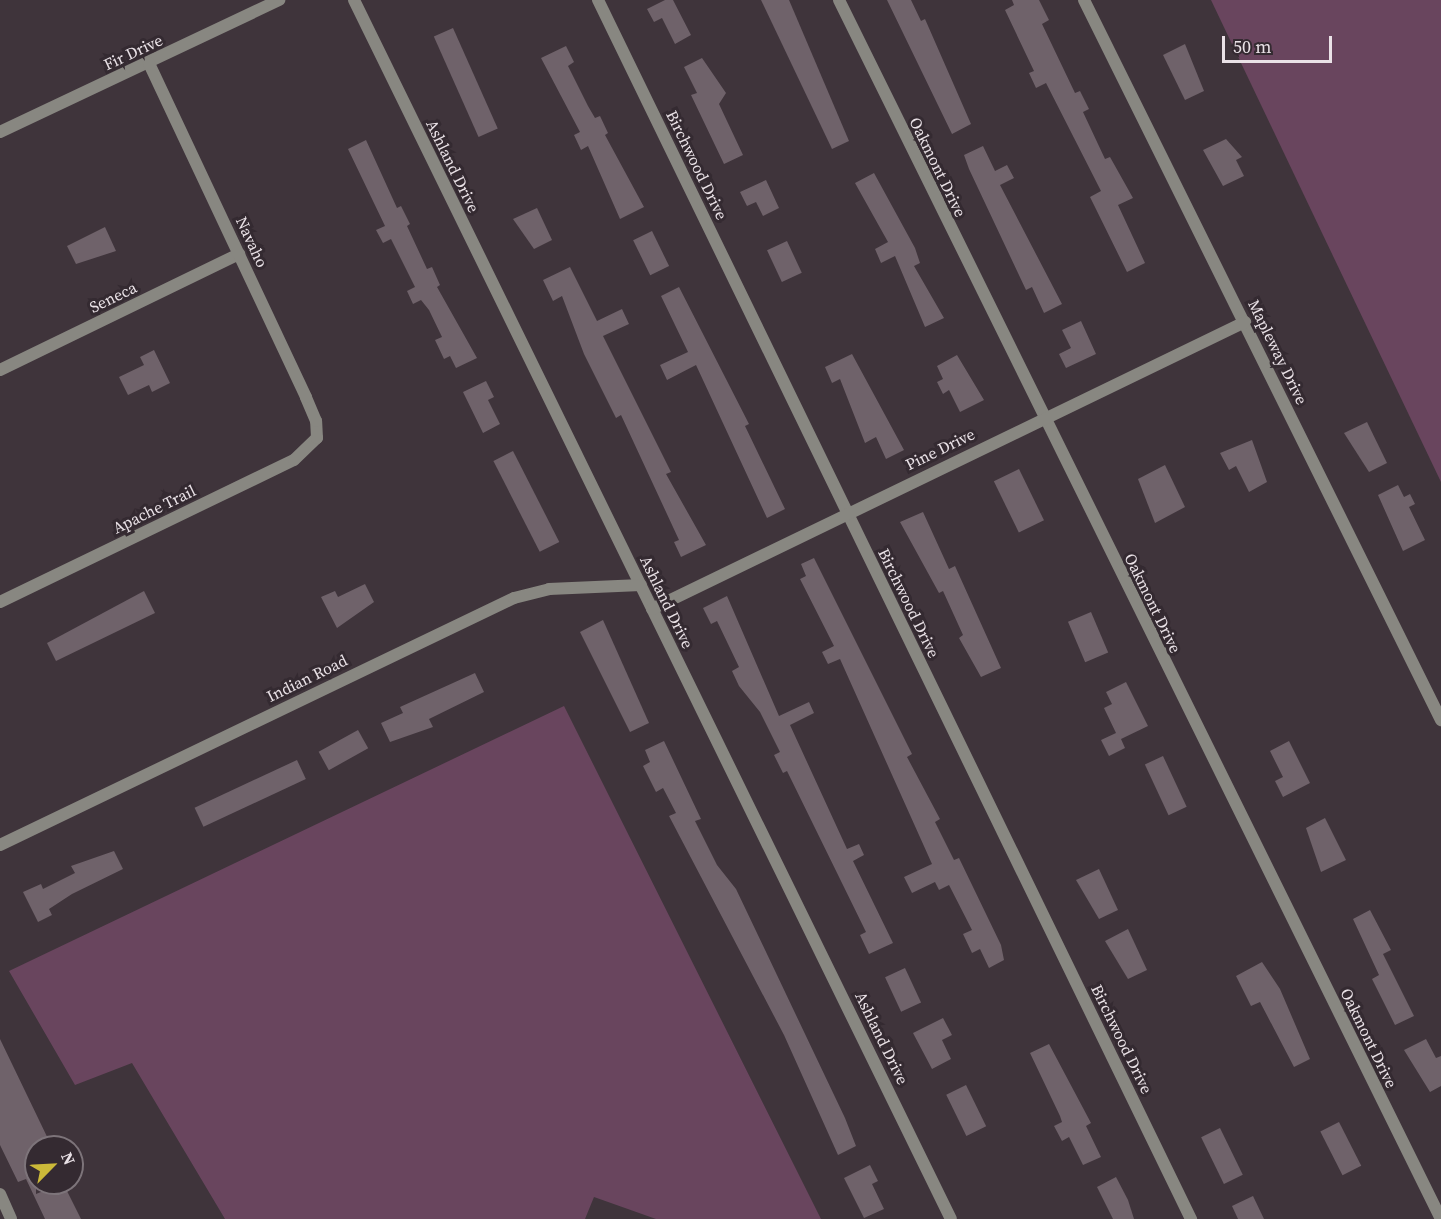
<!DOCTYPE html>
<html>
<head>
<meta charset="utf-8">
<style>
	body { margin:0 }
	#map { position:relative; width:1441px; height:1219px; overflow:hidden; background:#3f343b; font-family:"Source Serif 4",serif }
	div>[style] { position:absolute }
	.green>* { inset:0; background:#69455e }
	.building>* { inset:0; background:#6f626a; transform-origin:0 0 }
	.minor>* { height:12px; margin:-6px; padding:0 6px; transform-origin:6px; border-radius:6px; background:#888781 }
	span { translate:-50% -50%; white-space:nowrap; text-align:center; line-height:1.15; -webkit-text-stroke:6px #342a31; paint-order:stroke }
	.street-label { font-size:16px; color:#eae2e7 }
	.north { position:absolute; left:24px; top:1135px; width:60px; height:60px; box-sizing:border-box; background:#342a31; border:2px solid #7d747a; border-radius:50%; rotate:66deg; font-size:16px; font-weight:700; line-height:24px; text-align:center; color:#eae2e7 }
	.north::after { content:''; display:block; margin:auto; width:21px; height:27px; background:#cbb939; clip-path:polygon(50% 0,100% 100%,50% 72%,0 100%) }
	.scale { position:absolute; left:1222px; top:36px; width:110px; height:27px; box-sizing:border-box; border:3px solid #eae2e7; border-top:0; padding-left:8px; font-size:18px; line-height:21px; white-space:nowrap; color:#eae2e7; -webkit-text-stroke:4px #342a31; paint-order:stroke }
</style>
</head>
<body>
<div id="map">
	<div class="green">
		<i style="clip-path:polygon(1211px 0,1441px 0,1441px 482px,1323px 235px)"></i>
		<i style="clip-path:polygon(564px 706px,821px 1219px,656px 1219px,594px 1197px,585px 1219px,225px 1219px,132px 1063px,75px 1085px,9px 971px)"></i>
	</div>
	<div class="building">
		<i style="clip-path:polygon(665px 0,673px 0,691px 35px,675px 44px,662px 18px,654px 22px,647px 9px)"></i>
		<i style="clip-path:polygon(761px 0,789px 0,849px 141px,832px 149px)"></i>
		<i style="clip-path:polygon(887px 0,911px 0,921px 21px,925px 19px,971px 124px,952px 134px)"></i>
		<i style="clip-path:polygon(1012px 0,1039px 0,1049px 20px,1042px 24px,1075px 93px,1080px 91px,1089px 109px,1083px 112px,1105px 159px,1110px 157px,1133px 198px,1118px 205px,1145px 263px,1127px 272px,1090px 197px,1101px 191px,1046px 83px,1036px 88px,1029px 73px,1034px 71px,1005px 10px,1014px 5px)"></i>
		<i style="left:453px;top:28px;width:110px;height:21px;rotate:66deg"></i>
		<i style="clip-path:polygon(1185px 44px,1204px 91px,1185px 100px,1163px 55px)"></i>
		<i style="clip-path:polygon(566px 46px,574px 62px,568px 66px,588px 106px,595px 118px,600px 116px,608px 133px,605px 135px,644px 207px,620px 219px,588px 146px,581px 150px,574px 135px,580px 132px,541px 58px)"></i>
		<i style="clip-path:polygon(702px 58px,726px 93px,719px 104px,743px 155px,724px 164px,691px 95px,697px 93px,684px 67px)"></i>
		<i style="clip-path:polygon(1226px 139px,1242px 157px,1236px 160px,1244px 176px,1223px 186px,1203px 150px)"></i>
		<i style="clip-path:polygon(366px 140px,397px 208px,401px 206px,410px 224px,407px 226px,427px 269px,432px 267px,440px 285px,437px 287px,477px 358px,456px 368px,450px 356px,444px 359px,435px 340px,442px 337px,429px 310px,421px 300px,413px 304px,407px 291px,415px 287px,391px 239px,383px 243px,376px 230px,385px 226px,348px 149px)"></i>
		<i style="clip-path:polygon(983px 146px,995px 171px,1007px 165px,1014px 178px,1000px 185px,1062px 304px,1044px 313px,1032px 287px,1026px 290px,969px 169px,964px 155px)"></i>
		<i style="clip-path:polygon(874px 173px,915px 248px,920px 263px,914px 266px,944px 318px,925px 327px,895px 256px,881px 263px,875px 249px,888px 242px,855px 183px)"></i>
		<i style="clip-path:polygon(766px 180px,779px 208px,763px 216px,756px 202px,747px 206px,740px 192px)"></i>
		<i style="clip-path:polygon(537px 208px,552px 240px,534px 249px,513px 219px)"></i>
		<i style="clip-path:polygon(105px 227px,116px 251px,76px 264px,67px 246px)"></i>
		<i style="left:652px;top:231px;width:39px;height:21px;rotate:64deg"></i>
		<i style="left:787px;top:241px;width:35px;height:22px;rotate:65deg"></i>
		<i style="clip-path:polygon(570px 267px,597px 321px,622px 309px,629px 324px,603px 336px,671px 472px,666px 474px,706px 545px,681px 557px,674px 542px,679px 540px,621px 415px,616px 418px,584px 354px,562px 296px,553px 301px,543px 280px)"></i>
		<i style="clip-path:polygon(679px 287px,749px 424px,745px 426px,785px 509px,767px 518px,696px 365px,667px 380px,660px 365px,688px 352px,661px 296px)"></i>
		<i style="clip-path:polygon(1081px 321px,1096px 354px,1066px 368px,1059px 354px,1071px 348px,1062px 330px)"></i>
		<i style="clip-path:polygon(154px 350px,170px 383px,152px 392px,149px 385px,128px 395px,119px 377px,144px 365px,140px 357px)"></i>
		<i style="clip-path:polygon(852px 354px,904px 450px,886px 459px,876px 437px,865px 443px,840px 379px,832px 383px,825px 367px)"></i>
		<i style="clip-path:polygon(957px 355px,984px 400px,960px 412px,949px 390px,943px 394px,937px 382px,943px 379px,937px 366px)"></i>
		<i style="clip-path:polygon(486px 381px,494px 397px,488px 400px,500px 424px,483px 433px,463px 392px)"></i>
		<i style="clip-path:polygon(1367px 422px,1387px 463px,1369px 472px,1344px 433px)"></i>
		<i style="clip-path:polygon(1252px 440px,1267px 482px,1249px 492px,1236px 466px,1229px 470px,1220px 453px)"></i>
		<i style="left:513px;top:451px;width:102px;height:22px;rotate:63deg"></i>
		<i style="clip-path:polygon(1165px 465px,1185px 507px,1155px 523px,1138px 479px)"></i>
		<i style="left:1019px;top:469px;width:57px;height:28px;rotate:64deg"></i>
		<i style="clip-path:polygon(1398px 485px,1404px 497px,1410px 494px,1415px 504px,1409px 507px,1425px 540px,1403px 551px,1378px 495px)"></i>
		<i style="clip-path:polygon(923px 512px,949px 569px,955px 566px,1001px 668px,981px 677px,959px 638px,963px 635px,943px 591px,939px 593px,900px 522px)"></i>
		<i style="clip-path:polygon(814px 558px,912px 754px,907px 757px,940px 819px,935px 822px,954px 860px,959px 858px,1001px 945px,1004px 960px,989px 968px,980px 949px,972px 953px,963px 934px,972px 930px,949px 885px,939px 890px,935px 882px,912px 893px,904px 877px,932px 864px,840px 659px,828px 664px,822px 652px,834px 646px,800px 579px,806px 576px,801px 564px)"></i>
		<i style="clip-path:polygon(365px 584px,374px 602px,337px 628px,321px 597px,335px 591px,338px 597px)"></i>
		<i style="clip-path:polygon(144px 591px,155px 613px,56px 661px,47px 643px)"></i>
		<i style="clip-path:polygon(727px 596px,779px 716px,809px 702px,814px 713px,790px 725px,847px 849px,859px 844px,864px 855px,853px 861px,893px 943px,869px 954px,860px 935px,866px 932px,787px 771px,783px 773px,774px 755px,780px 752px,760px 712px,739px 686px,732px 671px,739px 667px,717px 621px,711px 624px,703px 608px)"></i>
		<i style="left:1091px;top:612px;width:44px;height:25px;rotate:67deg"></i>
		<i style="clip-path:polygon(603px 620px,649px 723px,630px 732px,580px 632px)"></i>
		<i style="clip-path:polygon(475px 673px,484px 692px,429px 719px,433px 727px,390px 742px,381px 723px,403px 713px,400px 707px)"></i>
		<i style="clip-path:polygon(1126px 682px,1148px 726px,1121px 739px,1125px 748px,1109px 756px,1101px 740px,1116px 733px,1104px 708px,1112px 704px,1106px 692px)"></i>
		<i style="left:358px;top:730px;width:21px;height:45px;rotate:61deg"></i>
		<i style="clip-path:polygon(664px 741px,701px 819px,695px 821px,717px 865px,736px 889px,845px 1118px,856px 1146px,838px 1155px,784px 1035px,669px 816px,676px 813px,663px 788px,656px 792px,643px 766px,650px 762px,645px 750px)"></i>
		<i style="clip-path:polygon(1289px 741px,1310px 783px,1283px 797px,1275px 781px,1283px 777px,1270px 751px)"></i>
		<i style="left:1163px;top:756px;width:56px;height:20px;rotate:65deg"></i>
		<i style="left:297px;top:760px;width:21px;height:113px;rotate:65deg"></i>
		<i style="clip-path:polygon(1325px 818px,1346px 860px,1321px 872px,1306px 828px)"></i>
		<i style="clip-path:polygon(114px 851px,123px 869px,72px 894px,49px 909px,52px 915px,38px 922px,23px 892px,41px 884px,43px 889px,75px 873px,71px 866px)"></i>
		<i style="clip-path:polygon(1099px 869px,1118px 910px,1099px 919px,1076px 880px)"></i>
		<i style="clip-path:polygon(1370px 910px,1391px 950px,1383px 954px,1414px 1016px,1395px 1025px,1372px 979px,1379px 975px,1353px 919px)"></i>
		<i style="clip-path:polygon(1128px 929px,1147px 970px,1128px 979px,1105px 941px)"></i>
		<i style="clip-path:polygon(1262px 962px,1280px 989px,1310px 1059px,1294px 1067px,1260px 1002px,1251px 1006px,1236px 976px)"></i>
		<i style="left:905px;top:968px;width:38px;height:22px;rotate:65deg"></i>
		<i style="clip-path:polygon(943px 1018px,952px 1035px,942px 1040px,951px 1059px,932px 1069px,913px 1033px)"></i>
		<i style="clip-path:polygon(0 1039px,52px 1147px,36px 1147px,36px 1194px,63px 1183px,81px 1219px,45px 1219px,26px 1179px,18px 1182px,0 1145px)"></i>
		<i style="clip-path:polygon(1426px 1039px,1436px 1058px,1441px 1056px,1441px 1086px,1430px 1092px,1404px 1050px)"></i>
		<i style="clip-path:polygon(1049px 1044px,1091px 1123px,1086px 1126px,1101px 1157px,1083px 1165px,1069px 1137px,1062px 1141px,1054px 1126px,1062px 1122px,1060px 1116px,1030px 1053px)"></i>
		<i style="left:966px;top:1085px;width:46px;height:22px;rotate:64deg"></i>
		<i style="left:1339px;top:1122px;width:49px;height:21px;rotate:63deg"></i>
		<i style="left:1220px;top:1128px;width:52px;height:21px;rotate:64deg"></i>
		<i style="clip-path:polygon(870px 1165px,878px 1181px,872px 1184px,884px 1209px,864px 1218px,844px 1178px)"></i>
		<i style="clip-path:polygon(1116px 1177px,1128px 1200px,1134px 1219px,1113px 1219px,1097px 1187px)"></i>
		<i style="clip-path:polygon(1253px 1196px,1264px 1219px,1238px 1219px,1232px 1206px)"></i>
	</div>
	<div class="minor">
		<i style="left:354px;top:0;width:1357px;rotate:63.91deg"></i>
		<i style="left:598px;top:0;width:1356px;rotate:64.06deg"></i>
		<i style="left:839px;top:0;width:1360px;rotate:63.72deg"></i>
		<i style="left:1084px;top:0;width:804px;rotate:63.63deg"></i>
		<i style="left:0;top:132px;width:309px;rotate:-25.3deg"></i>
		<i style="left:0;top:370px;width:266px;rotate:-25.9deg"></i>
		<i style="left:0;top:602px;width:326px;rotate:-25.8deg"></i>
		<i style="left:294px;top:460px;width:32px;rotate:-44deg"></i>
		<i style="left:317px;top:438px;width:17px;rotate:-93deg"></i>
		<i style="left:316px;top:421px;width:26px;rotate:-113deg"></i>
		<i style="left:306px;top:397px;width:369px;rotate:-115.2deg"></i>
		<i style="left:652px;top:609px;width:659px;rotate:-25.83deg"></i>
		<i style="left:0;top:845px;width:570px;rotate:-25.67deg"></i>
		<i style="left:514px;top:598px;width:36px;rotate:-14deg"></i>
		<i style="left:549px;top:589px;width:92px;rotate:-2.5deg"></i>
		<i style="left:0;top:1194px;width:27px;rotate:66deg"></i>
	</div>
	<div class="street-label">
		<span style="left:133px;top:52px;rotate:-25deg">Fir Drive</span>
		<span style="left:697px;top:165px;rotate:64deg">Birchwood Drive</span>
		<span style="left:453px;top:166px;rotate:64deg">Ashland Drive</span>
		<span style="left:938px;top:167px;rotate:64deg">Oakmont Drive</span>
		<span style="left:252px;top:242px;rotate:65deg">Navaho</span>
		<span style="left:113px;top:297px;rotate:-26deg">Seneca</span>
		<span style="left:1278px;top:352px;rotate:64deg">Mapleway Drive</span>
		<span style="left:940px;top:449px;rotate:-26deg">Pine Drive</span>
		<span style="left:154px;top:509px;rotate:-26deg">Apache Trail</span>
		<span style="left:667px;top:602px;rotate:64deg">Ashland Drive</span>
		<span style="left:909px;top:603px;rotate:64deg">Birchwood Drive</span>
		<span style="left:1153px;top:603px;rotate:64deg">Oakmont Drive</span>
		<span style="left:307px;top:678px;rotate:-26deg">Indian Road</span>
		<span style="left:882px;top:1038px;rotate:64deg">Ashland Drive</span>
		<span style="left:1369px;top:1038px;rotate:64deg">Oakmont Drive</span>
		<span style="left:1122px;top:1039px;rotate:64deg">Birchwood Drive</span>
	</div>
	<div class="north">N</div>
	<div class="scale">50 m</div>
</div>
</body>
</html>
